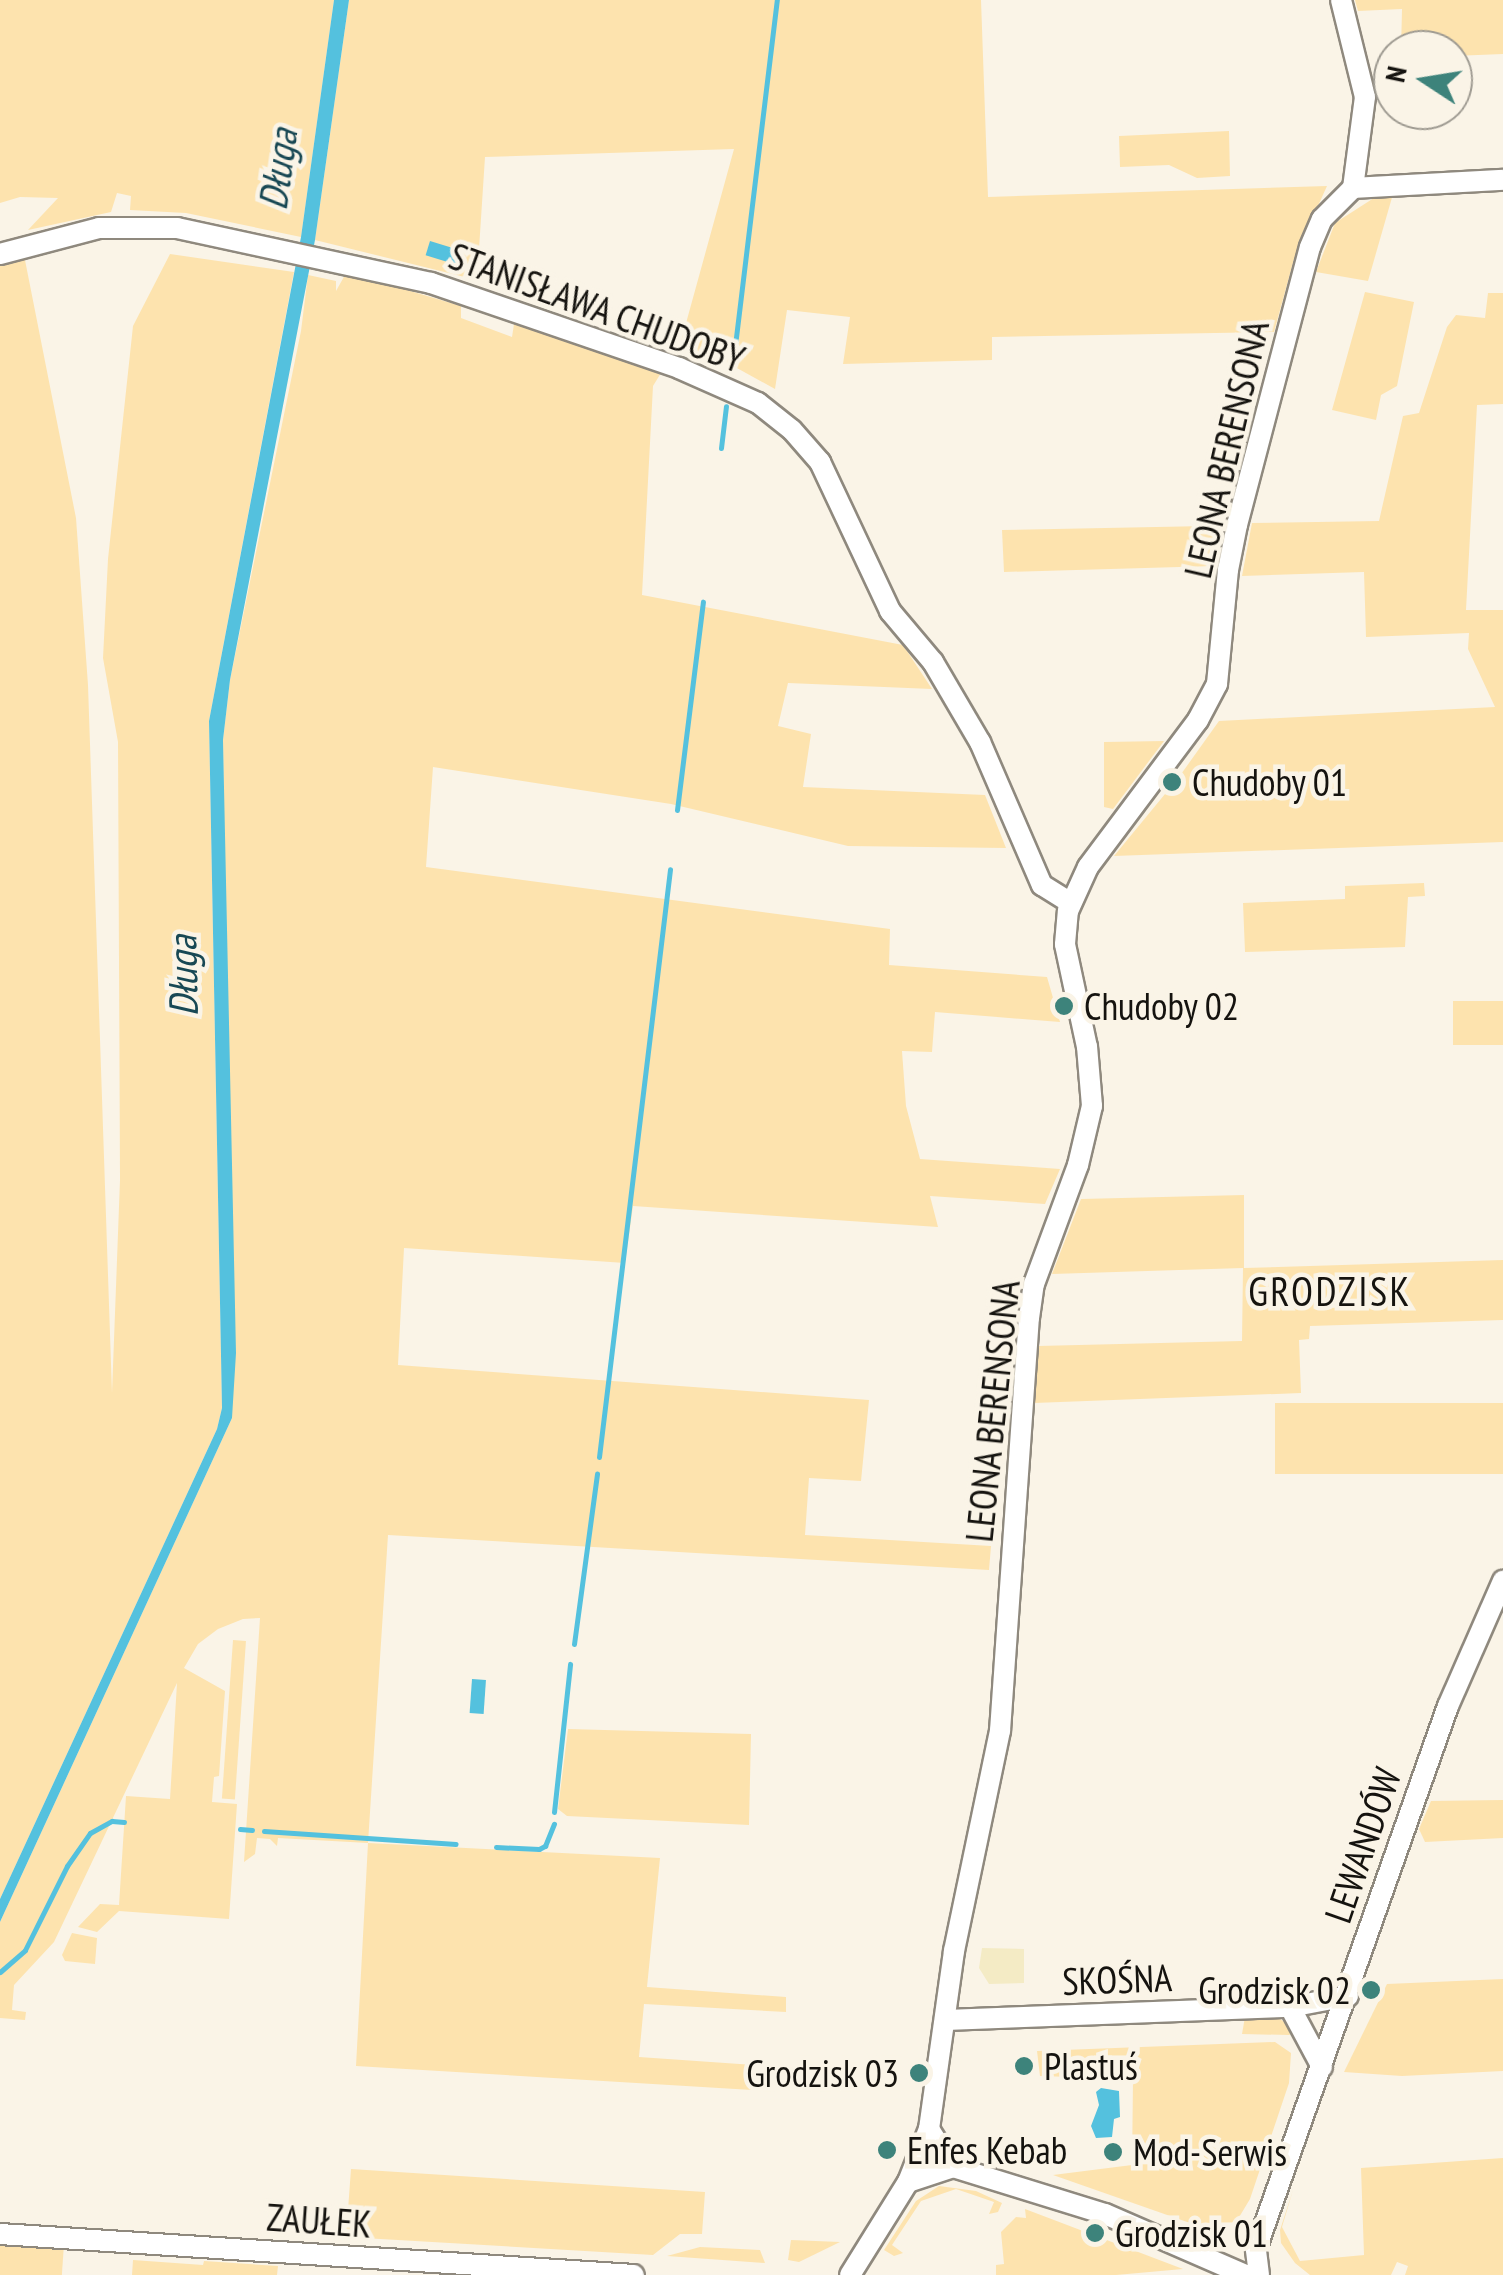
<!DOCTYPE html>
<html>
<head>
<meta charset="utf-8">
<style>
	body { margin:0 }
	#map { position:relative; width:1503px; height:2275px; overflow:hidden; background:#faf4e7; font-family:"PT Sans Narrow",sans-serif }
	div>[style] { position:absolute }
	.green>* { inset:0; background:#fde3ae; transform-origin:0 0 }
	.sand>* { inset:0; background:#f4ebc5 }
	.water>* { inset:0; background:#54c1de; transform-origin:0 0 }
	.stream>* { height:5px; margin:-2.5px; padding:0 2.5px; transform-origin:2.5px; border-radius:2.5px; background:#54c1de }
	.roads { filter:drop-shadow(2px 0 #8f897e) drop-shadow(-2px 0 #8f897e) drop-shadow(0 2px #8f897e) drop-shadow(0 -2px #8f897e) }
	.minor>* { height:20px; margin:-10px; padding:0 10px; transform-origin:10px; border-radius:10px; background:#fff }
	.dots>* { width:28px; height:28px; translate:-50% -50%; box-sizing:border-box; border:5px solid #faf4e7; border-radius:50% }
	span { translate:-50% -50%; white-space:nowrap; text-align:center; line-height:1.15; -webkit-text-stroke:9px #faf4e7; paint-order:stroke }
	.street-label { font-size:38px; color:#15130f }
	.poi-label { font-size:38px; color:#15130f }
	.left { translate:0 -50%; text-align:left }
	.right { translate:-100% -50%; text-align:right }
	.water-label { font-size:40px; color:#184854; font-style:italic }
	.neighbourhood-label { font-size:40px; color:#15130f; letter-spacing:2.5px }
	.north { position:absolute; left:1373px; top:30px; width:100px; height:100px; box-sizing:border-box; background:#faf4e7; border:2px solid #9e9a91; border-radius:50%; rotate:282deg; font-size:28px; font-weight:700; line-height:40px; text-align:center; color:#15130f }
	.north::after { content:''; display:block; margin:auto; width:35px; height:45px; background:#3d837b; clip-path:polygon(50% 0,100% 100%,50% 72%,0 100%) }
</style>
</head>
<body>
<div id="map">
	<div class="green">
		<i style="clip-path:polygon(0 0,334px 0,301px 237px,186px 213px,130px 210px,131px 196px,117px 193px,111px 212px,28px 230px,58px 198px,20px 197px,0 203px)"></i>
		<i style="clip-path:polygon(349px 0,981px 0,988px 197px,1327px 186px,1294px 259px,1274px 332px,992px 337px,992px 360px,843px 364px,850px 317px,787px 310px,775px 389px,726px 362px,680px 345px,734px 149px,485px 157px,477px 280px,315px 240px)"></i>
		<i style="clip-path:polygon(1355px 0,1503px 0,1503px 54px,1453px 56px,1453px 50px,1401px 50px,1402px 9px,1358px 11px)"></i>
		<i style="clip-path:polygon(1229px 131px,1230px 176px,1197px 178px,1169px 165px,1120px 167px,1119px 136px)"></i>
		<i style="clip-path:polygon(1393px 194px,1368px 281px,1316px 272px,1335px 223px,1377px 196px)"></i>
		<i style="clip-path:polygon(170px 254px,294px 272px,209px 721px,222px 1408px,217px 1429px,0 1899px,0 264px,24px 255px,76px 518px,88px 685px,112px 1393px,120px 1180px,118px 742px,103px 658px,108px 559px,133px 326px)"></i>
		<i style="clip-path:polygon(308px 275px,336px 281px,336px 291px,345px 275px,380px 282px,461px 306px,461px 318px,512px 337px,514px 324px,661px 373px,653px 386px,642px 595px,903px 645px,932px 689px,788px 683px,778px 726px,811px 734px,803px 787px,985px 795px,1006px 848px,848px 846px,671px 804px,433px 767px,426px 867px,890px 929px,889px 965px,1047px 977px,1060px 1022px,935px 1012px,932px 1052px,902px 1051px,906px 1106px,920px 1159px,1060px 1169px,1045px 1204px,930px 1196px,938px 1227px,633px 1206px,625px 1263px,404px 1248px,398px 1365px,869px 1400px,861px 1481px,809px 1478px,805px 1535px,991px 1546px,989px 1570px,388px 1535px,368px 1843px,660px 1858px,647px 1987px,786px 1997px,786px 2012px,644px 2004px,639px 2057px,754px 2065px,752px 2090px,356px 2066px,368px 1843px,278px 1838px,277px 1846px,270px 1839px,257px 1838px,255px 1854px,244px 1862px,260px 1618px,243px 1619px,218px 1629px,198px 1644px,184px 1668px,225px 1691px,219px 1776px,214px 1777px,212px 1802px,237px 1804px,229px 1919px,119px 1911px,97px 1932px,78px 1927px,100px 1904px,119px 1905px,126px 1796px,170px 1799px,177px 1683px,54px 1942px,14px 1985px,12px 2010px,26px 2012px,25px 2020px,0 2018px,0 1922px,232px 1418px,223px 740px,230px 680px,301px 331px)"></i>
		<i style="clip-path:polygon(1365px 292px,1414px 302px,1397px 386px,1381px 395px,1376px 420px,1332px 410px)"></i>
		<i style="clip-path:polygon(1488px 293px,1503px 293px,1503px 404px,1477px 405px,1466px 610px,1503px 610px,1503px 842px,1114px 856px,1179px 777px,1219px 721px,1495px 707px,1468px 649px,1469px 633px,1366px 637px,1364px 572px,1242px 576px,1252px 523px,1379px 521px,1403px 416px,1419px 413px,1447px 327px,1456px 315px,1485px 318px)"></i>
		<i style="clip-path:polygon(1207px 526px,1220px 538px,1214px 566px,1004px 572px,1002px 530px)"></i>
		<i style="clip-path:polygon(1164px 741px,1113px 809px,1104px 807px,1104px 742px)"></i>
		<i style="clip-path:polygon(1424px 883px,1425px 896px,1408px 897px,1405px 947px,1245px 952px,1243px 903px,1345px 899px,1345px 886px)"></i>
		<i style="left:1503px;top:1001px;width:44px;height:50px;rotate:90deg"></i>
		<i style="clip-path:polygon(1244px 1195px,1244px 1268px,1503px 1260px,1503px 1320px,1310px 1326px,1309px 1339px,1299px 1340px,1301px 1393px,1034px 1403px,1038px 1346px,1242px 1341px,1243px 1268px,1052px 1274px,1081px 1199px)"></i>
		<i style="left:1503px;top:1403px;width:71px;height:228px;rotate:90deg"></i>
		<i style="left:233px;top:1640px;width:13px;height:159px;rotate:4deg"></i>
		<i style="clip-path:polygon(568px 1729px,751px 1734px,749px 1825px,567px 1816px,558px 1809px)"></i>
		<i style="clip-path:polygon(1503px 1800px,1503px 1838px,1425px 1842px,1419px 1829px,1431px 1801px)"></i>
		<i style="clip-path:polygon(72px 1933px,97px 1938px,95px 1964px,65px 1961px,62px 1955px)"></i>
		<i style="clip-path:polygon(1503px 1979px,1503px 2071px,1402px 2076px,1344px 2072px,1387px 1984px)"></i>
		<i style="clip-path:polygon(1245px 2017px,1280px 2019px,1297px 2031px,1289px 2035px,1242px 2034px)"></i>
		<i style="clip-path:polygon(1275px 2042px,1291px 2053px,1289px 2083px,1250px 2199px,1235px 2224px,1210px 2230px,1053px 2175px,1132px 2165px,1133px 2079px,1040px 2076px,1037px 2051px)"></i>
		<i style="clip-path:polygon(1503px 2158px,1503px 2275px,1405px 2275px,1408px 2266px,1397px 2262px,1391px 2275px,1310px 2275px,1295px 2263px,1281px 2243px,1280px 2230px,1293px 2190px,1282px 2227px,1300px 2261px,1364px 2255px,1361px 2168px)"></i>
		<i style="clip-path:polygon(351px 2169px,705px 2192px,702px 2234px,680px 2234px,653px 2255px,346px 2237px)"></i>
		<i style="clip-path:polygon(939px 2186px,976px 2191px,1002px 2203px,998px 2212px,989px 2214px,994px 2202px,956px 2189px,921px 2201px,892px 2245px,903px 2253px,894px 2256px,884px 2250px,916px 2201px)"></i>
		<i style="clip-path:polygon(1025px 2209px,1183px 2269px,1116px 2275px,996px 2275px,996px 2265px,1004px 2264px,1001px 2232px,1016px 2217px,1026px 2218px)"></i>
		<i style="clip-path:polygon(791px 2240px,840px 2242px,799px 2262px,788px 2260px)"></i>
		<i style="left:0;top:2242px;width:64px;height:33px;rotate:4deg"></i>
		<i style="clip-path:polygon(700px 2247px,760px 2250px,765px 2263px,667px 2256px)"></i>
		<i style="clip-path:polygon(133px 2260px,203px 2265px,204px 2261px,278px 2266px,277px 2275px,132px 2275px)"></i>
	</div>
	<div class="sand">
		<i style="clip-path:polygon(982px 1948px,1024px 1949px,1024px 1983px,989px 1984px,979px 1968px)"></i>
	</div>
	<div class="water">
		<i style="clip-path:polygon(334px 0,349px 0,315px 240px,230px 680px,223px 740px,236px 1353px,232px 1418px,0 1922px,0 1899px,217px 1429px,222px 1408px,209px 721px,301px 237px)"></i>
		<i style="left:430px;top:241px;width:34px;height:15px;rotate:17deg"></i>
		<i style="left:472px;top:1679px;width:14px;height:34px;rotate:4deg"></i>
		<i style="clip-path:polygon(1101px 2088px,1119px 2091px,1120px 2117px,1114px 2119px,1112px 2137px,1096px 2138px,1091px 2126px,1099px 2105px,1096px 2092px)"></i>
	</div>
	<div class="stream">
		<i style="left:733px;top:362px;width:365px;rotate:-83.1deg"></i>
		<i style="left:721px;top:448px;width:42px;rotate:-83.2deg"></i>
		<i style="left:677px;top:810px;width:210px;rotate:-82.9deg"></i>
		<i style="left:599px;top:1457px;width:592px;rotate:-83.11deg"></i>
		<i style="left:574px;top:1644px;width:172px;rotate:-82.3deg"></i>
		<i style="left:554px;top:1812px;width:149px;rotate:-83.8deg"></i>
		<i style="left:240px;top:1829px;width:12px;rotate:5deg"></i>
		<i style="left:264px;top:1831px;width:192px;rotate:3.9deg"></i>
		<i style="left:496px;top:1847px;width:43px;rotate:2.7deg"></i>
		<i style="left:539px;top:1849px;width:7px;rotate:-27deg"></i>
		<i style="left:545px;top:1846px;width:24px;rotate:-68deg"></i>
		<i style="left:0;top:1972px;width:33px;rotate:-41deg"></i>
		<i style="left:25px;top:1950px;width:94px;rotate:-63.4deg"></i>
		<i style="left:67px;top:1866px;width:40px;rotate:-55.1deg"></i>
		<i style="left:90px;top:1833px;width:25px;rotate:-29deg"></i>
		<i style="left:112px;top:1821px;width:12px;rotate:5deg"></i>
	</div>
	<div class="roads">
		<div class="minor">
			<i style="left:1353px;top:188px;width:150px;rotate:-3.1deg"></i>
			<i style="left:0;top:254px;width:102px;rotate:-14.7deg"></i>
			<i style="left:99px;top:228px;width:78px"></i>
			<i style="left:177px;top:228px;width:260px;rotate:12.2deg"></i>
			<i style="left:431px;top:283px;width:262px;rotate:18.9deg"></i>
			<i style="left:679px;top:368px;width:86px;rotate:23.9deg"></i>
			<i style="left:758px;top:403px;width:43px;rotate:38.5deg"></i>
			<i style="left:792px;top:430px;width:43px;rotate:48.8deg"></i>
			<i style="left:820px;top:462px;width:165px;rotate:64.8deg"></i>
			<i style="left:890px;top:611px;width:67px;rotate:49.9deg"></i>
			<i style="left:933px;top:662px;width:93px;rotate:59.6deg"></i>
			<i style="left:980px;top:742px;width:156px;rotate:66.6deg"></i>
			<i style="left:1042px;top:885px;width:34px;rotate:32deg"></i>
			<i style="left:1290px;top:2007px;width:68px;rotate:61.9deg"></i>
			<i style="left:946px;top:2020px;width:344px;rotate:-2.2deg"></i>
			<i style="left:1290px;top:2007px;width:59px;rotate:-10.7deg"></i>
			<i style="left:929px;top:2129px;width:45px;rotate:57.7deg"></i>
			<i style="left:953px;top:2167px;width:159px;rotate:17.2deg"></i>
			<i style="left:1105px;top:2214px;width:153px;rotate:23.5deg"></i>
			<i style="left:908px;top:2182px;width:47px;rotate:-18.4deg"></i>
			<i style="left:0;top:2234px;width:635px;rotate:3.7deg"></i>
			<i style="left:850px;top:2275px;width:110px;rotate:-58.1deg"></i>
			<i style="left:908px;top:2182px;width:57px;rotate:-68.4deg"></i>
			<i style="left:929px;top:2129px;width:180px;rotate:-82deg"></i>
			<i style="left:954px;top:1951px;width:225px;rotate:-78.2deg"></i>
			<i style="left:1000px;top:1731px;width:414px;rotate:-86deg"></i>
			<i style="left:1029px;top:1318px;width:34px;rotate:-82deg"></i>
			<i style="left:1034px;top:1284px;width:127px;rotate:-69.7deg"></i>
			<i style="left:1078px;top:1165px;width:61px;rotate:-76.7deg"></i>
			<i style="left:1092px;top:1106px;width:59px;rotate:-94.8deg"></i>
			<i style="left:1087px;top:1047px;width:105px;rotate:-102.1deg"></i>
			<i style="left:1065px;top:944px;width:33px;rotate:-85deg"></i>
			<i style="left:1068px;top:911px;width:48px;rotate:-65.6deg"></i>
			<i style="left:1088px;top:867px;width:184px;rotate:-53.2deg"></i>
			<i style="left:1198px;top:720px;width:41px;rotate:-62.2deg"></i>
			<i style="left:1217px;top:684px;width:115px;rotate:-84.5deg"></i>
			<i style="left:1228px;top:570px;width:46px;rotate:-78.7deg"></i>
			<i style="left:1237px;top:525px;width:287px;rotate:-75.3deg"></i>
			<i style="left:1310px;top:247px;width:30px;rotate:-67deg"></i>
			<i style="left:1322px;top:219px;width:44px;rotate:-45deg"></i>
			<i style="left:1353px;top:188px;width:92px;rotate:-82.5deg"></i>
			<i style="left:1365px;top:97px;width:100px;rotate:-103.9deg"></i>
			<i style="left:1259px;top:2275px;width:26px;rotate:-97deg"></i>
			<i style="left:1256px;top:2249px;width:576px;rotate:-70.53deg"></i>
			<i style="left:1448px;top:1706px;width:137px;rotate:-66.3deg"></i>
		</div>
	</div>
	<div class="dots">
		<i style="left:1172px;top:782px;background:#3d837b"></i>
		<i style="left:1064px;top:1006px;background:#3d837b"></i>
		<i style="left:1371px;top:1990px;background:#3d837b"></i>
		<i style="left:1024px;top:2066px;background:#3d837b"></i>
		<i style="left:919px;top:2073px;background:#3d837b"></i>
		<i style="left:887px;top:2150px;background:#3d837b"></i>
		<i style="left:1113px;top:2152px;background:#3d837b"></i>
		<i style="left:1095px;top:2233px;background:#3d837b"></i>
	</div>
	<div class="street-label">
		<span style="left:597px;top:307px;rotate:20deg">STANISŁAWA CHUDOBY</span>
		<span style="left:1226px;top:449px;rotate:-77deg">LEONA BERENSONA</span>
		<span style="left:992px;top:1411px;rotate:-84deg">LEONA BERENSONA</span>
		<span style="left:1362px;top:1845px;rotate:-71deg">LEWANDÓW</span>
		<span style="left:1117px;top:1979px;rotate:-2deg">SKOŚNA</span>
		<span style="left:319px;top:2220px;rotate:4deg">ZAUŁEK</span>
	</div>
	<div class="poi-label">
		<span class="left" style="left:1192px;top:782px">Chudoby 01</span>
		<span class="left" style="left:1084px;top:1006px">Chudoby 02</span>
		<span class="right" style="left:1351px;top:1990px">Grodzisk 02</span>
		<span class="left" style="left:1044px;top:2066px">Plastuś</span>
		<span class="right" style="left:899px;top:2073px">Grodzisk 03</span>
		<span class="left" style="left:907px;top:2150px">Enfes Kebab</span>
		<span class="left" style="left:1133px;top:2152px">Mod-Serwis</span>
		<span class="left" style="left:1115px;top:2233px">Grodzisk 01</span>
	</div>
	<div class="water-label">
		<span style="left:277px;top:169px;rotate:-82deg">Długa</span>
		<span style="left:182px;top:976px;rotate:-91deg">Długa</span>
	</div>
	<div class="neighbourhood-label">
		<span style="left:1330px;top:1291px">GRODZISK</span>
	</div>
	<div class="north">N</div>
</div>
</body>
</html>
